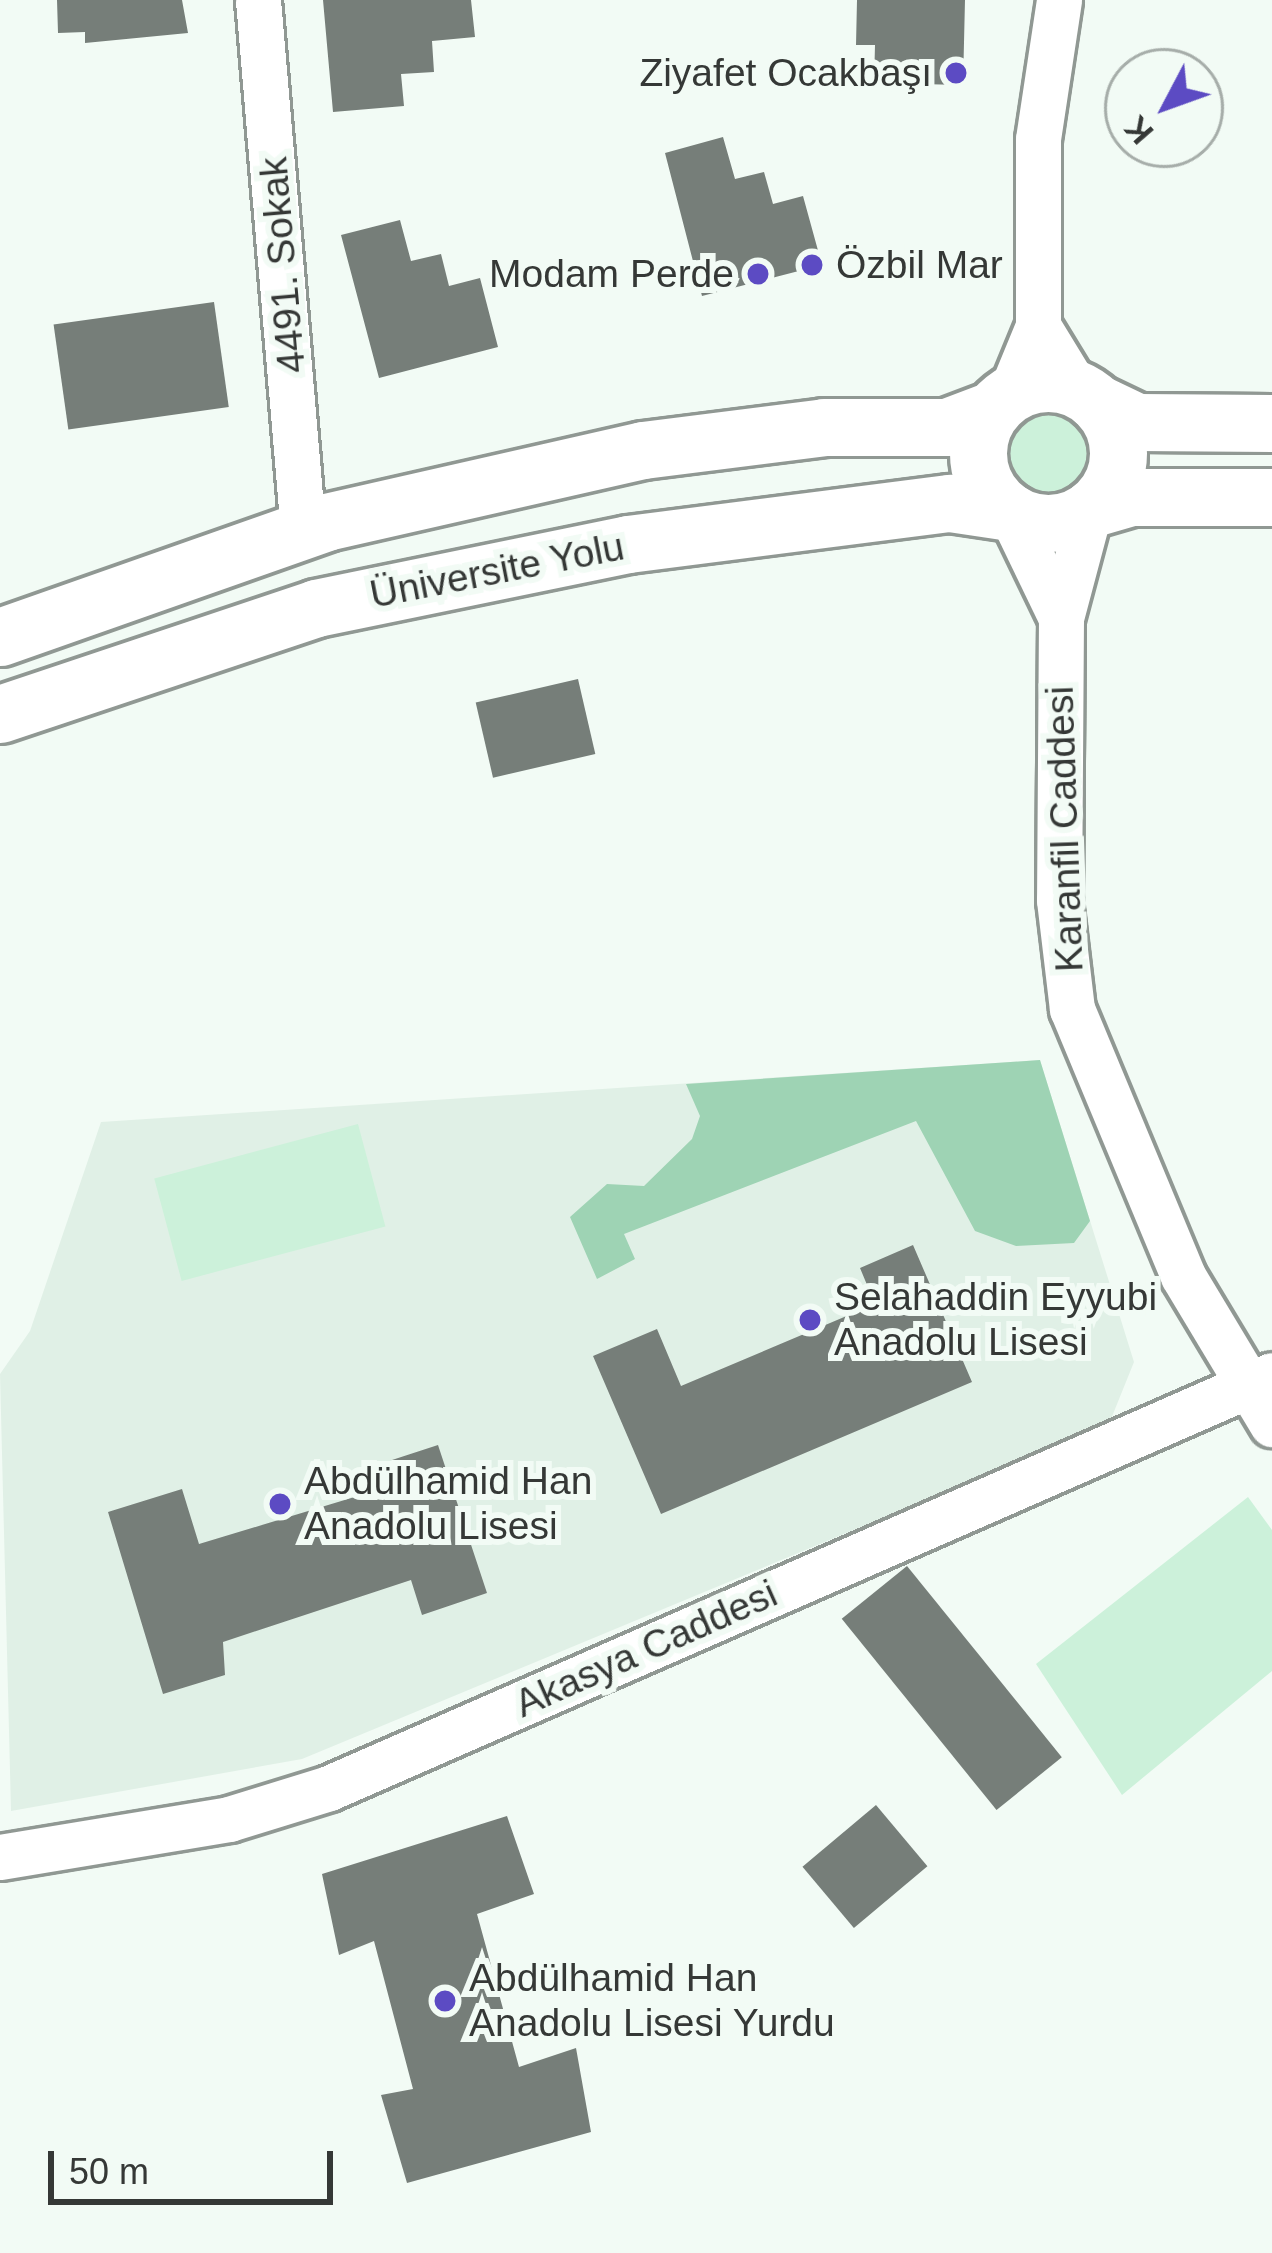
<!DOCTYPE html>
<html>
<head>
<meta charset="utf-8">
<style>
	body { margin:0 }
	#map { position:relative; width:1272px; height:2253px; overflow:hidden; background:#f2fbf5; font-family:Helvetica,sans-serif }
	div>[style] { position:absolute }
	.built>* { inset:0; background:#e0f0e6 }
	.green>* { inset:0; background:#ccf1da; transform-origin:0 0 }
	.round { border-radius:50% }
	.forest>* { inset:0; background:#9ed3b4 }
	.building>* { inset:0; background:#767e79; transform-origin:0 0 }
	.roads { filter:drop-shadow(3px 0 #909893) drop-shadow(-3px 0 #909893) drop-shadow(0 3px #909893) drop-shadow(0 -3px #909893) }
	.minor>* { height:45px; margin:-22.5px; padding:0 22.5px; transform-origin:22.5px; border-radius:22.5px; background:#fff }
	.major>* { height:57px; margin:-28.5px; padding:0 28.5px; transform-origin:28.5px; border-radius:28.5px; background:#fff }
	.major>.ring { margin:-28.5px; padding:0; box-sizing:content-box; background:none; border:57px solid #fff; border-radius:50% }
	.dots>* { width:33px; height:33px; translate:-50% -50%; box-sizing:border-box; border:6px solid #f2fbf5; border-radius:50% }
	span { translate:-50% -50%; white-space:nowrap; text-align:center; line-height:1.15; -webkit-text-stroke:12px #f2fbf5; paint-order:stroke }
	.poi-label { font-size:39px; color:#353836 }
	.right { translate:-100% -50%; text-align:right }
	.left { translate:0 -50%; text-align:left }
	.street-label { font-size:39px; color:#353836 }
	.north { position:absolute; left:1104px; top:48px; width:120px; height:120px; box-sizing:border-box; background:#f2fbf5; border:3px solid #a6ada9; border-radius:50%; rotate:229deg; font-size:33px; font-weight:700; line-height:48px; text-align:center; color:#353836 }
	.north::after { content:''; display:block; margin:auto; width:42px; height:54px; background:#5c4bc3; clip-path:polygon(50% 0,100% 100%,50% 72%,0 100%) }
	.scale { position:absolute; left:48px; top:2151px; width:285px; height:54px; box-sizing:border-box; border:6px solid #353836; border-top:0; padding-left:15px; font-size:36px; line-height:42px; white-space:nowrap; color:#353836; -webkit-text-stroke:9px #f2fbf5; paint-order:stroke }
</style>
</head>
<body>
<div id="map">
	<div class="built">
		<i style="clip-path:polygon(1040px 1060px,1134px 1362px,1109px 1424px,302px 1759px,11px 1811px,0 1374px,30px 1331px,101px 1122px)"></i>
	</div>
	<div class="green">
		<i class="round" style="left:998px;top:404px;width:100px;height:100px"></i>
		<i style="left:358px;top:1124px;width:106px;height:211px;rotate:75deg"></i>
		<i style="clip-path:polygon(1248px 1497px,1272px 1530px,1272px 1671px,1122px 1795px,1036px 1664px)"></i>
	</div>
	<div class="forest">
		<i style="clip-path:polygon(1040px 1060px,1090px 1221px,1074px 1243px,1016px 1246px,975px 1231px,916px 1121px,624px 1234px,635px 1259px,597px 1279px,570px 1217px,607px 1184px,644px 1186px,692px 1139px,700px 1116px,686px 1084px)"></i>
	</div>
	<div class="building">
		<i style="clip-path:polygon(57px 0,182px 0,188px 33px,85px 43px,85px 32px,58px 33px)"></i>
		<i style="clip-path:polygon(323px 0,471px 0,475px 37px,432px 41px,434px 72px,401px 74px,404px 106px,333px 112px)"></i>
		<i style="clip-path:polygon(857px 0,965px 0,963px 85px,874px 83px,875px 45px,856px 45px)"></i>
		<i style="clip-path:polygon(723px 137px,735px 179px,764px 172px,773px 204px,803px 196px,822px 265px,702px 296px,665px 153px)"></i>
		<i style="clip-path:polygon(400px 220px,411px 261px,441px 254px,449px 286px,480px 278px,498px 347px,379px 378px,341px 235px)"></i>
		<i style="left:214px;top:302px;width:106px;height:162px;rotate:82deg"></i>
		<i style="left:578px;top:679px;width:77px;height:105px;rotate:77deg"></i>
		<i style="clip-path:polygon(913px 1245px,972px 1382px,661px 1514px,593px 1356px,657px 1329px,681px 1386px,875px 1304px,860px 1268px)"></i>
		<i style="clip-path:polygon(438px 1445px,487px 1593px,422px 1615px,411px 1580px,223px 1642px,225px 1675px,163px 1694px,108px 1512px,182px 1489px,199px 1544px,391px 1486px,392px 1460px)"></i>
		<i style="left:907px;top:1566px;width:246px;height:84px;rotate:51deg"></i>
		<i style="left:876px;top:1805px;width:80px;height:96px;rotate:50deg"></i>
		<i style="clip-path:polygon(507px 1816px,534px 1894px,477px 1914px,519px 2067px,576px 2048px,591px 2132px,407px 2183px,381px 2095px,413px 2089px,374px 1941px,339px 1955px,322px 1874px)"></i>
	</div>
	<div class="roads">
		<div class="minor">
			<i style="left:258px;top:0;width:533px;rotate:85.16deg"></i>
			<i style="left:1038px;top:326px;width:187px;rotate:-90deg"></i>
			<i style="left:1038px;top:139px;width:141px;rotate:-81.4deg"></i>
			<i style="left:1010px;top:394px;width:74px;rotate:-67.6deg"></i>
			<i style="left:1038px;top:326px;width:75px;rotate:58.6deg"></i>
			<i style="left:1090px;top:509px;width:113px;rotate:104.9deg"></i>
			<i style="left:1061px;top:618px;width:282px;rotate:90.4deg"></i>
			<i style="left:1059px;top:900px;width:110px;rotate:83.2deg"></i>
			<i style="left:1072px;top:1009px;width:289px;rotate:67.4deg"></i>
			<i style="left:1183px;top:1276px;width:173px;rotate:59deg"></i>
			<i style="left:1010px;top:512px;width:118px;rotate:64.3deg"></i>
			<i style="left:0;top:1857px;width:232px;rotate:-9.4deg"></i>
			<i style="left:229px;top:1819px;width:105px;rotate:-17.2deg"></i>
			<i style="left:329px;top:1788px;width:1029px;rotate:-23.65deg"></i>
		</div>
		<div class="major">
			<i class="ring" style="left:978px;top:383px;width:83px;height:83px"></i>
			<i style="left:1097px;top:403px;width:44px;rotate:25.4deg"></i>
			<i style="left:1137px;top:422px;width:135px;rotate:0.4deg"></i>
			<i style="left:1090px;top:509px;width:43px;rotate:-16.3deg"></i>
			<i style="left:1131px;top:497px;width:141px"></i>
			<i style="left:0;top:637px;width:346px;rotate:-19.4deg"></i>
			<i style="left:326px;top:522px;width:325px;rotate:-12.8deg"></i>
			<i style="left:643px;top:450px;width:182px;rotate:-7.2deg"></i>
			<i style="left:824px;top:427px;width:123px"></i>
			<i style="left:947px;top:427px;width:48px;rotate:-20.7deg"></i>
			<i style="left:0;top:714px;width:333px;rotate:-18.5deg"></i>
			<i style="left:316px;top:608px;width:318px;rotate:-11.6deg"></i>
			<i style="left:628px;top:544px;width:325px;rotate:-7.3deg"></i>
			<i style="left:950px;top:503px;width:61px;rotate:8.5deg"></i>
		</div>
	</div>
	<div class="dots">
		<i style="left:956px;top:73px;background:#5c4bc3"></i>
		<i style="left:812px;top:265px;background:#5c4bc3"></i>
		<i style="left:758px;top:274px;background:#5c4bc3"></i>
		<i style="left:810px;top:1320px;background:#5c4bc3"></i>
		<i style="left:280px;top:1504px;background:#5c4bc3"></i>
		<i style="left:445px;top:2001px;background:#5c4bc3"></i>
	</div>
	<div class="poi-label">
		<span class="right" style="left:932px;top:73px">Ziyafet Ocakbaşı</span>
		<span class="left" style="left:836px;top:265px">Özbil Mar</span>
		<span class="right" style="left:734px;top:274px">Modam Perde</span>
		<span class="left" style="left:834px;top:1320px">Selahaddin Eyyubi<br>Anadolu Lisesi</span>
		<span class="left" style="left:304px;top:1504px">Abdülhamid Han<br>Anadolu Lisesi</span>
		<span class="left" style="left:469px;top:2001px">Abdülhamid Han<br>Anadolu Lisesi Yurdu</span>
	</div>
	<div class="street-label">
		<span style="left:283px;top:265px;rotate:-95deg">4491. Sokak</span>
		<span style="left:497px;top:571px;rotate:-11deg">Üniversite Yolu</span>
		<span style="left:1065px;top:829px;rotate:-92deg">Karanfil Caddesi</span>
		<span style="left:646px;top:1649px;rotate:-24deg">Akasya Caddesi</span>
	</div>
	<div class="north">K</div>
	<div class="scale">50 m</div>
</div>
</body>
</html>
